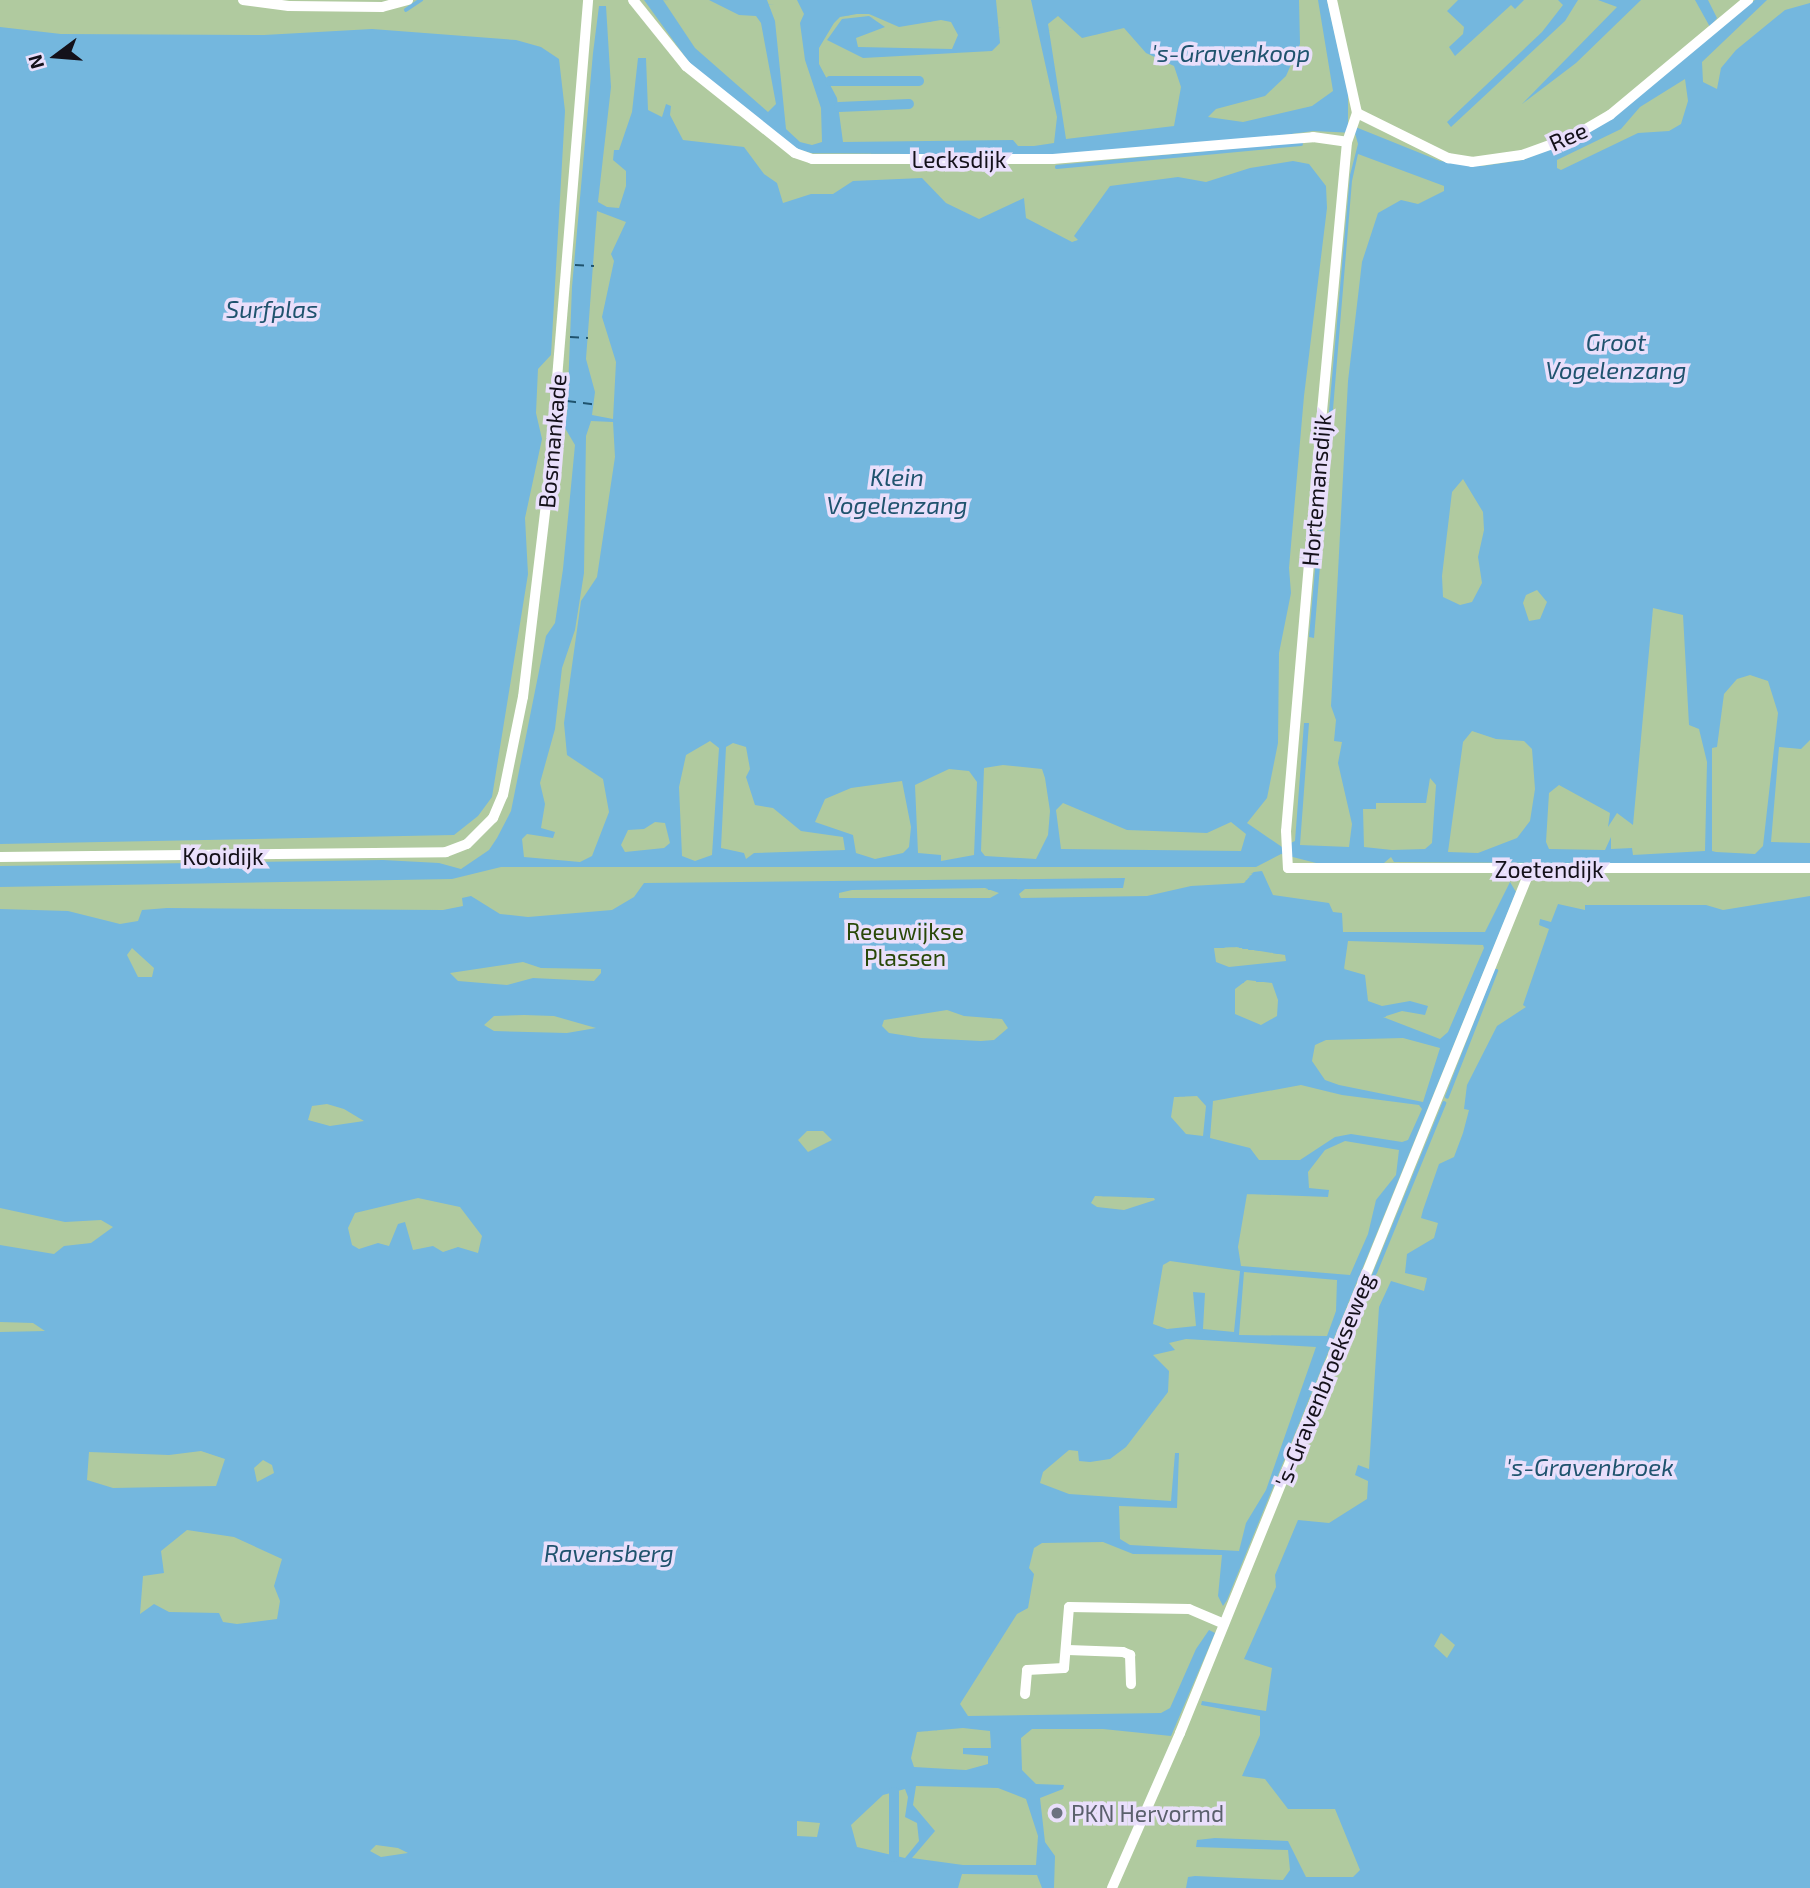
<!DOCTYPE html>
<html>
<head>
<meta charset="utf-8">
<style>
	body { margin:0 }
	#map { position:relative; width:1810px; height:1888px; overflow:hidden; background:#e9dffb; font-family:"Exo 2",sans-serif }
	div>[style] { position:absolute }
	.green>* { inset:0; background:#b0ca9f; transform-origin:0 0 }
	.water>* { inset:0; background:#74b7de }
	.stream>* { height:3.5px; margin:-1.75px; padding:0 1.75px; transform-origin:1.75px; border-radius:1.75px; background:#74b7de }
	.canal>* { height:10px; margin:-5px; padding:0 5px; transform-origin:5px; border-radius:5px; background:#74b7de }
	.ferry>* { height:2px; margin-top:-1px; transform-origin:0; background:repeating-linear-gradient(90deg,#1f536e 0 9px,transparent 0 16px) }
	.minor>* { height:10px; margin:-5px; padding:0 5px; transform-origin:5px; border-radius:5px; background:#fff }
	.dots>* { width:19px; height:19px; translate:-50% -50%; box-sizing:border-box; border:4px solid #e9dffb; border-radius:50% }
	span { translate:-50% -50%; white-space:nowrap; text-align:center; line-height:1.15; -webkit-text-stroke:7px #e9dffb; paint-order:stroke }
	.street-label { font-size:23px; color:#14111a }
	.park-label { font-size:23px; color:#294808 }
	.worship-label { font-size:23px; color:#5b616d }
	.left { translate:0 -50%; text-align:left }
	.water-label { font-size:24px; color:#1f536e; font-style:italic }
	.north { position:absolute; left:21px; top:21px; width:70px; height:70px; -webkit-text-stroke:5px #e9dffb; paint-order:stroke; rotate:254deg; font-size:19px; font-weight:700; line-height:28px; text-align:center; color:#14111a }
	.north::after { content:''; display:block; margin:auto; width:24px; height:32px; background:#14111a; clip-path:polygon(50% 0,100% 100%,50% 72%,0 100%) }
</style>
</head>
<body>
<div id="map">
	<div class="green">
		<i style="left:0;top:0;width:1810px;height:1888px"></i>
	</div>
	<div class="water">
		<i style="clip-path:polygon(evenodd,644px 0,663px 0,695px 48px,768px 112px,776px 104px,761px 23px,756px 16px,739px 15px,709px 0,767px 0,775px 21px,786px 129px,800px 142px,812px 145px,822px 142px,821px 108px,805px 60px,800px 23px,804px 14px,797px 0,996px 0,1000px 43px,992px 51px,863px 58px,827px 40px,842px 19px,869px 16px,885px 27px,856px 38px,858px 47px,952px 49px,958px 35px,951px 22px,941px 20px,899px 27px,869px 14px,857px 14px,840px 17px,834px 23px,819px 48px,819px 64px,837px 98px,843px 142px,1013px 140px,1018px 146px,1034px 146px,1054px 143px,1057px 117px,1031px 0,1299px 0,1300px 44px,1286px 76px,1265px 96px,1216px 109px,1208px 117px,1243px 122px,1312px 106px,1333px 91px,1318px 0,1327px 0,1348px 93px,1348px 124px,1440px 161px,1482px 166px,1523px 160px,1586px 135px,1755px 0,1767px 0,1702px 62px,1703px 82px,1717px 89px,1721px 68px,1736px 50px,1785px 10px,1810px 3px,1810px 740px,1801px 749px,1779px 747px,1771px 842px,1810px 843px,1810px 864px,1394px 862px,1391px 857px,1384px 863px,1320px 864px,1281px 854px,1256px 867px,501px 867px,452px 879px,0 887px,0 866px,383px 860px,439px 863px,461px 869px,489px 850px,497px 838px,511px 811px,546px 636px,555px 623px,563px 569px,575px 445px,559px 418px,567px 415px,572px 287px,593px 53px,599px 6px,606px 6px,611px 87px,598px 202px,607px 207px,619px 208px,626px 186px,626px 171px,613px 160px,614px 150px,619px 150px,632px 112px,638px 58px,646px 58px,648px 110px,662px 117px,666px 104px,671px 106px,670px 115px,683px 140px,744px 147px,764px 174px,777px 183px,783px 203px,811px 194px,833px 194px,853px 181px,922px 178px,946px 203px,979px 219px,1024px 198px,1026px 218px,1072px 242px,1078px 240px,1074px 236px,1110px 186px,1178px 177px,1206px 182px,1250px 168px,1293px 161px,1309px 164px,1326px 186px,1327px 208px,1304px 396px,1289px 568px,1291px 593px,1279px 653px,1278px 743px,1267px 798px,1247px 823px,1282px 847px,1295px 841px,1304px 723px,1309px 723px,1300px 845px,1349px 847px,1352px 824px,1338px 763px,1342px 742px,1334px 741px,1336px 720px,1331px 706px,1348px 381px,1362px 262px,1378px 213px,1401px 200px,1418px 204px,1444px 191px,1444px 186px,1358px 154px,1352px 181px,1314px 638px,1309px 637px,1350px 175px,1358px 144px,1355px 133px,1313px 131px,1220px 144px,1044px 155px,811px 153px,797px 149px,691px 65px,644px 0,1058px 16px,1082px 38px,1124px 28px,1146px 53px,1174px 66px,1181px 87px,1174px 126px,1066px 139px,1048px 24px,1058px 16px,644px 0,1685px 79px,1688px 101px,1681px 124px,1669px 131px,1638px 133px,1561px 170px,1557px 168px,1557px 160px,1621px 129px,1640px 107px,1685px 79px,644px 0,597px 211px,626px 222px,611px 254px,614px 261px,602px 317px,616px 362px,613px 419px,592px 415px,595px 392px,586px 359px,597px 211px,644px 0,591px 421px,613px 422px,615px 457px,597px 577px,581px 601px,564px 723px,567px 755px,603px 779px,609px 812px,592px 856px,580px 862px,524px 857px,522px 839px,527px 834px,553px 838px,555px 832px,541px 828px,545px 804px,540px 783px,555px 729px,562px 668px,575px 630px,584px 573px,586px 436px,591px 421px,644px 0,1463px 479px,1483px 512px,1484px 530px,1478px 557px,1482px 583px,1472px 602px,1460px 605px,1443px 597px,1442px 576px,1452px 492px,1463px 479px,644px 0,1537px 590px,1547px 602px,1540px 619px,1529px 621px,1523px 603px,1526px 595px,1537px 590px,644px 0,1653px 608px,1683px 615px,1689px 725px,1699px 729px,1707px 762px,1705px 851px,1633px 855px,1632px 848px,1611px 849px,1611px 837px,1605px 850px,1549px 849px,1546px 842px,1549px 793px,1559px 785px,1610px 813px,1608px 827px,1617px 813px,1633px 825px,1653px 608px,644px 0,1750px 675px,1768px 681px,1778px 713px,1763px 846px,1755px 854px,1716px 852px,1712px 851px,1712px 748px,1717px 747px,1724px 694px,1737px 679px,1750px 675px,644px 0,1472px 731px,1496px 739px,1524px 741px,1532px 749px,1535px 789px,1530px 821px,1517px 838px,1478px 853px,1448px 852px,1463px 742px,1472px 731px,644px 0,710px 741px,719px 748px,712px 855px,695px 861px,682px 856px,679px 787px,686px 755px,710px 741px,644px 0,733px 743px,746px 747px,750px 769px,746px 777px,755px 805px,773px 808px,801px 831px,843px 837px,845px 850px,754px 853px,746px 859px,744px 853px,721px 848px,726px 747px,733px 743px,644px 0,1003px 765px,1042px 769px,1045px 778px,1050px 811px,1048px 835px,1036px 859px,985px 856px,981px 851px,984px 768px,1003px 765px,644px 0,949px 769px,969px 771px,977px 782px,974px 855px,941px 861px,941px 855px,918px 853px,915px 785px,949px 769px,644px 0,1430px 778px,1436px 785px,1432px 843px,1425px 849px,1392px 850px,1364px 847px,1363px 809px,1376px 809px,1376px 803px,1426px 803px,1430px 778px,644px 0,902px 781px,911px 827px,909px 847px,903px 853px,875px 859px,856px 853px,853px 835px,815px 822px,825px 799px,851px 788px,902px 781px,644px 0,1063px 803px,1127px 830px,1207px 833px,1231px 822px,1246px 834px,1241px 851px,1061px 849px,1056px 810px,1063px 803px,644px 0,655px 822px,665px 823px,670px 843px,664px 848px,625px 852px,621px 845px,628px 830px,644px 829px,655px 822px)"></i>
		<i style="clip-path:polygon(1458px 0,1524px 0,1515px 9px,1511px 5px,1455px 56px,1449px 47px,1463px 34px,1464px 27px,1447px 11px)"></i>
		<i style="clip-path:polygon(1558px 0,1578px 0,1565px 21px,1451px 127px,1447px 122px,1542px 32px,1563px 5px)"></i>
		<i style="clip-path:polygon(1598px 0,1641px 0,1576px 63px,1522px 104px,1617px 7px)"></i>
		<i style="clip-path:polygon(1695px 0,1708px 0,1717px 18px,1710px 27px)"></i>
		<i style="clip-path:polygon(0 27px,61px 34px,264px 35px,372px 29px,516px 40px,541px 47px,559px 59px,565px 111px,551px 355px,538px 369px,536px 413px,542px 439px,525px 518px,528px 574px,492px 797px,478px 816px,454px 835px,0 844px)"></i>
		<i style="clip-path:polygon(evenodd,1262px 871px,1273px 895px,1329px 903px,1333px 912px,1342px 913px,1343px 932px,1485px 932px,1510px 882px,1516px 892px,1227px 1600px,1223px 1606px,1218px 1596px,1222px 1555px,1133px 1554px,1103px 1542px,1042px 1543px,1034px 1548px,1029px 1568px,1034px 1574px,1028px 1608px,1017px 1614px,960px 1704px,968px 1716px,1161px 1713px,1170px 1708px,1196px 1649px,1209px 1630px,1215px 1633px,1171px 1736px,1103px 1729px,1032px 1729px,1021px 1738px,1022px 1770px,1036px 1784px,1064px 1785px,1063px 1789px,1040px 1798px,1045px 1842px,1055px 1856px,1054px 1888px,1042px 1888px,1037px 1875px,962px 1874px,958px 1888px,0 1888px,0 1332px,45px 1331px,33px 1323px,0 1322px,0 1245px,54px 1254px,64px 1246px,91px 1243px,113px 1227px,101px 1220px,65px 1222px,0 1208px,0 909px,68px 911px,120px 924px,138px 921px,142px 910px,167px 908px,443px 910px,463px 906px,462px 898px,471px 896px,500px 914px,528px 917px,612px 910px,634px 897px,644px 883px,1125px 878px,1123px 888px,1025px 889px,1019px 894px,1021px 898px,1147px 896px,1191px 886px,1244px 883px,1254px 872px,1262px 871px,985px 888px,999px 893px,990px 898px,839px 898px,839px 893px,852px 890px,985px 888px,1262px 871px,1348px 941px,1483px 945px,1484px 948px,1448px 1032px,1440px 1039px,1383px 1017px,1402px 1011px,1425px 1015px,1428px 1006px,1410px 1001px,1382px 1006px,1368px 1001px,1365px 975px,1344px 969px,1348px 941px,1262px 871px,1236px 947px,1285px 955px,1286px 961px,1229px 967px,1216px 962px,1214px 948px,1236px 947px,1262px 871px,132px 948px,154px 968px,152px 977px,138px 977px,127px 955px,132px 948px,1262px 871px,523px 962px,541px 968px,601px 969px,601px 973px,594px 981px,533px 978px,507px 985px,458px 981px,450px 973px,523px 962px,1262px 871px,1247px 980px,1272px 983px,1278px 1000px,1277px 1016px,1261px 1025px,1235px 1014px,1235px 989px,1247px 980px,1262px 871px,947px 1010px,964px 1016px,1002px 1019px,1008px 1028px,994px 1040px,981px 1041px,921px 1038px,889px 1033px,882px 1026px,884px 1020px,947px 1010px,1262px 871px,524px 1015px,554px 1016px,596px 1028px,567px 1033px,494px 1031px,484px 1025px,494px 1016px,524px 1015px,1262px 871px,1403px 1038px,1440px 1048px,1423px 1102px,1339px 1085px,1325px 1080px,1312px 1061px,1315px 1045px,1326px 1040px,1403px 1038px,1262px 871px,1301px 1085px,1342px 1095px,1419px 1105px,1422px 1109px,1408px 1140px,1402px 1142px,1351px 1134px,1335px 1137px,1300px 1160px,1259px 1160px,1250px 1148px,1210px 1138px,1213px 1101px,1301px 1085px,1262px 871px,1197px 1096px,1206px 1106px,1203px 1136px,1186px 1134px,1171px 1117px,1174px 1097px,1197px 1096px,1262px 871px,327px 1104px,344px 1109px,364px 1121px,330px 1126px,308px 1120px,312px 1106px,327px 1104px,1262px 871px,807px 1131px,823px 1131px,832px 1140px,808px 1152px,798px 1140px,807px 1131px,1262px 871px,1345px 1141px,1399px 1150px,1396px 1175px,1376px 1200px,1368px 1234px,1350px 1275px,1241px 1266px,1238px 1247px,1247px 1194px,1328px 1197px,1329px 1190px,1309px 1188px,1308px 1172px,1325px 1150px,1345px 1141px,1262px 871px,1095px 1196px,1154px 1198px,1155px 1200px,1124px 1210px,1097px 1207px,1091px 1203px,1095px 1196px,1262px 871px,418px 1198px,460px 1207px,482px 1236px,478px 1253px,458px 1247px,443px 1252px,433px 1246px,413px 1250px,405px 1222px,398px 1224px,389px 1246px,378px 1243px,359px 1249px,352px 1245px,348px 1228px,355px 1213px,418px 1198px,1262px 871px,1170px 1261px,1240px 1271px,1234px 1332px,1203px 1329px,1205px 1293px,1193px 1292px,1196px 1326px,1167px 1329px,1153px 1324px,1163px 1265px,1170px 1261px,1262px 871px,1244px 1272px,1337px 1280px,1336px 1311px,1327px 1336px,1239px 1335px,1244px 1272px,1262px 871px,1186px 1339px,1316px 1347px,1266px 1490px,1246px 1523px,1239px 1551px,1130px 1545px,1120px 1539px,1119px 1506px,1177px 1508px,1179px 1453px,1175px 1453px,1171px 1501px,1069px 1494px,1040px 1483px,1043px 1472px,1069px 1450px,1078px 1451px,1079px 1461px,1090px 1462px,1110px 1459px,1126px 1447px,1168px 1392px,1169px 1371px,1153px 1355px,1175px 1350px,1169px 1343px,1186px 1339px,1262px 871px,201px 1451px,225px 1459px,216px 1486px,113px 1488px,87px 1480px,89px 1452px,169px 1455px,201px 1451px,1262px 871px,263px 1460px,272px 1465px,274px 1473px,257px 1482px,254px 1468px,263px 1460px,1262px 871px,187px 1530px,234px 1537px,282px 1559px,274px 1586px,280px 1601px,277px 1619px,237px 1624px,223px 1622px,219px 1613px,169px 1612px,154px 1604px,140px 1614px,143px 1576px,164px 1573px,161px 1551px,187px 1530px,1262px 871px,963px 1728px,990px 1731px,991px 1748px,963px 1748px,963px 1754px,988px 1756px,988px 1764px,966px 1770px,914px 1767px,911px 1758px,917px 1732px,963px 1728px,1262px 871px,916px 1786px,998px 1788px,1026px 1799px,1038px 1836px,1036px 1865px,963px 1865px,912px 1858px,935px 1831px,913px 1805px,916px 1786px,1262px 871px,905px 1789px,908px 1797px,905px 1817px,917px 1823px,919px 1841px,905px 1858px,857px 1847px,851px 1825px,883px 1795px,905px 1789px,1262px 871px,797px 1821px,820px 1823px,817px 1837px,797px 1836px,797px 1821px,1262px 871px,376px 1845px,398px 1848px,408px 1853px,381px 1857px,370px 1851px,376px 1845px)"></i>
		<i style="clip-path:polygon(evenodd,1810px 896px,1810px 1888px,1186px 1888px,1188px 1877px,1195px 1876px,1283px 1880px,1290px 1870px,1288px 1850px,1196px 1847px,1197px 1840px,1215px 1838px,1288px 1841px,1306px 1877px,1353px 1877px,1360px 1870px,1335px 1809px,1288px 1809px,1265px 1779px,1242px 1776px,1260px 1735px,1260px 1716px,1201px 1705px,1202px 1701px,1266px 1711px,1272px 1668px,1244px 1659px,1276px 1587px,1275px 1575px,1298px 1520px,1329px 1523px,1367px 1499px,1368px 1481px,1355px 1475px,1358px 1465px,1369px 1469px,1379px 1307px,1391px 1281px,1424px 1291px,1427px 1278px,1405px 1273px,1407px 1254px,1434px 1238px,1438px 1223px,1421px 1218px,1423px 1210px,1439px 1164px,1454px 1157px,1463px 1133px,1469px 1110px,1464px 1109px,1467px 1085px,1497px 1026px,1526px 1007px,1523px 1005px,1549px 929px,1539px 925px,1540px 919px,1551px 922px,1558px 904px,1585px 910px,1585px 905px,1706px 905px,1723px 910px,1810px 896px,1441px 1633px,1455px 1645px,1447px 1658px,1434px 1646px,1441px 1633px)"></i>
	</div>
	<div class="stream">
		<i style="left:406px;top:10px;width:18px;rotate:-34deg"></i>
		<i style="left:1057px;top:167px;width:245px;rotate:-5.4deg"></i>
		<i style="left:1447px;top:1097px;width:135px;rotate:-68.7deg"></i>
		<i style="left:1375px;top:1273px;width:183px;rotate:-67.8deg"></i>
		<i style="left:1332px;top:1375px;width:108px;rotate:-67.2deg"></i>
	</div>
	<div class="canal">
		<i style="left:830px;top:81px;width:89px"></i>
		<i style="left:839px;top:107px;width:70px;rotate:-2.5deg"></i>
		<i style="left:894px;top:1792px;width:65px;rotate:90deg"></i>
	</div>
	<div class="ferry">
		<i style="left:575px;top:265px;width:19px;rotate:3deg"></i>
		<i style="left:570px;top:337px;width:18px;rotate:3deg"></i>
		<i style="left:567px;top:401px;width:26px;rotate:7deg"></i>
	</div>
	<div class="minor">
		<i style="left:243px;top:0;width:46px;rotate:7.4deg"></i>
		<i style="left:289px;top:6px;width:93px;rotate:0.6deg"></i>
		<i style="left:382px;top:7px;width:27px;rotate:-15deg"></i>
		<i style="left:633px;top:0;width:85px;rotate:51.2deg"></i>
		<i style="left:686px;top:66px;width:139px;rotate:38.6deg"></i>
		<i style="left:795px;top:153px;width:18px;rotate:19deg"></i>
		<i style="left:812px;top:159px;width:241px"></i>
		<i style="left:1053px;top:159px;width:261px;rotate:-4.8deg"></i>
		<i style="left:1313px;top:137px;width:34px;rotate:8deg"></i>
		<i style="left:1332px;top:0;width:116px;rotate:77.5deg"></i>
		<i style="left:1357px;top:113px;width:31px;rotate:109deg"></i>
		<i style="left:1347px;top:142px;width:294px;rotate:95.3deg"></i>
		<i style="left:1320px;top:435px;width:397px;rotate:94.9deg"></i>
		<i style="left:1286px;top:831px;width:37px;rotate:87deg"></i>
		<i style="left:1288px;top:868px;width:522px"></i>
		<i style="left:1357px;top:113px;width:102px;rotate:26.3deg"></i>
		<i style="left:1448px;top:158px;width:24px;rotate:9deg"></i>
		<i style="left:1472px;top:162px;width:50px;rotate:-8deg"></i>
		<i style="left:1522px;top:155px;width:53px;rotate:-19.8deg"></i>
		<i style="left:1572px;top:137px;width:44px;rotate:-30.1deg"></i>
		<i style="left:1610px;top:115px;width:180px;rotate:-39.8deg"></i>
		<i style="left:0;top:857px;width:446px;rotate:-0.6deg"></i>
		<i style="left:446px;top:852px;width:22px;rotate:-21deg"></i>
		<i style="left:467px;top:844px;width:37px;rotate:-45deg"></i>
		<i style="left:493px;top:818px;width:25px;rotate:-67deg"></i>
		<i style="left:503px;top:795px;width:100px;rotate:-78.5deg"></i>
		<i style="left:523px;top:697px;width:210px;rotate:-83.2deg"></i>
		<i style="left:548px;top:488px;width:490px;rotate:-85.3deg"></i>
		<i style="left:1068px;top:1650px;width:55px;rotate:2.1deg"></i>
		<i style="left:1123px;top:1652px;width:8px;rotate:23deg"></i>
		<i style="left:1130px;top:1655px;width:29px;rotate:88deg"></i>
		<i style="left:1025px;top:1694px;width:24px;rotate:-85deg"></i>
		<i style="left:1027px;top:1670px;width:37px;rotate:-3deg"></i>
		<i style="left:1064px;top:1668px;width:61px;rotate:-85.3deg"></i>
		<i style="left:1069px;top:1607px;width:120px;rotate:1deg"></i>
		<i style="left:1189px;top:1609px;width:38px;rotate:23deg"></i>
		<i style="left:1112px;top:1888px;width:169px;rotate:-66.3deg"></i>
		<i style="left:1180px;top:1733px;width:931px;rotate:-67.92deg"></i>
	</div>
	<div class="dots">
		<i style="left:1057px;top:1813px;background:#6b7280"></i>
	</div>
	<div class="street-label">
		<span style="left:1568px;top:136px;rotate:-24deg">Ree</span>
		<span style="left:959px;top:159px">Lecksdijk</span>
		<span style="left:552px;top:441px;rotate:-85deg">Bosmankade</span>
		<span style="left:1316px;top:490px;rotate:-85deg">Hortemansdijk</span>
		<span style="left:223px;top:856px">Kooidijk</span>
		<span style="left:1549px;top:869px">Zoetendijk</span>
		<span style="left:1324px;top:1380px;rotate:-68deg">'s-Gravenbroekseweg</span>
	</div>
	<div class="park-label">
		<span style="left:905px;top:944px">Reeuwijkse<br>Plassen</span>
	</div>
	<div class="worship-label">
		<span class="left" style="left:1071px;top:1813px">PKN Hervormd</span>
	</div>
	<div class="water-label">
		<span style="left:1231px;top:53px">'s-Gravenkoop</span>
		<span style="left:272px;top:309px">Surfplas</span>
		<span style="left:1616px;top:356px">Groot<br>Vogelenzang</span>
		<span style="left:897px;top:491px">Klein<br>Vogelenzang</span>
		<span style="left:1590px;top:1467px">'s-Gravenbroek</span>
		<span style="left:609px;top:1553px">Ravensberg</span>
	</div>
	<div class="north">N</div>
</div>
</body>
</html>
